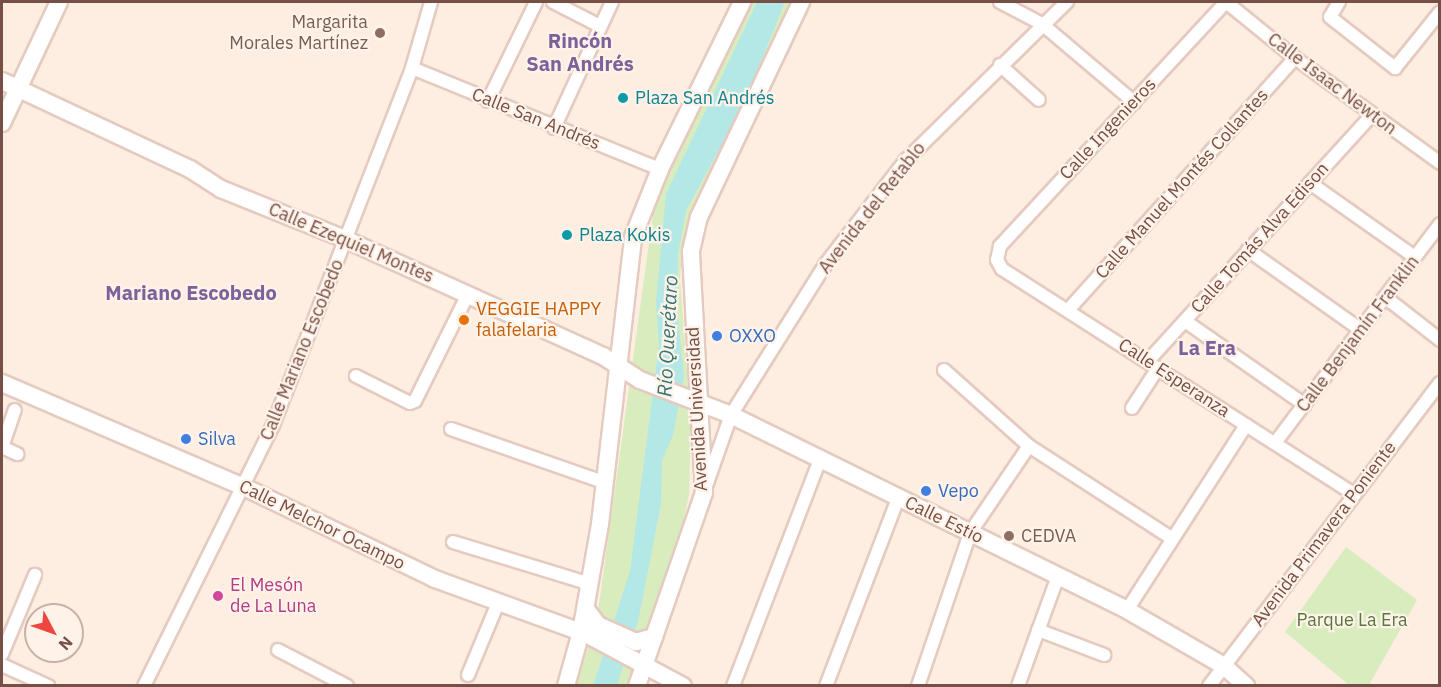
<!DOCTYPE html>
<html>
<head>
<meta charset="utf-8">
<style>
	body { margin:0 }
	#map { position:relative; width:1441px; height:687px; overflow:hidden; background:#feede1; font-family:"IBM Plex Sans",sans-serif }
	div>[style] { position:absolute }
	.green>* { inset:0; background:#d8ecbe }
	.water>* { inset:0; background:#b4e8e7 }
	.roads { filter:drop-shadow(2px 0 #e4cabf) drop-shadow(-2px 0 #e4cabf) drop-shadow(0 2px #e4cabf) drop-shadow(0 -2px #e4cabf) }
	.street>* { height:12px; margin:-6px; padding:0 6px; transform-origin:6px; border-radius:6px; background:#fff }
	.secondary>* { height:16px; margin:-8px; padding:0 8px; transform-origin:8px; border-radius:8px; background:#fff }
	.dots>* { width:16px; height:16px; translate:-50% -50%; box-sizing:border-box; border:3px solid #fff2e8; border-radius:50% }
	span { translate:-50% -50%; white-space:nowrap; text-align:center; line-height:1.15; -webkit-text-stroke:4.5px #fff2e8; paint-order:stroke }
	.education-label { font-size:18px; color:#785e54 }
	.right { translate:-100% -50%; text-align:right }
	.left { translate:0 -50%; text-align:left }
	.street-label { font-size:18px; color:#764f46 }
	.culture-label { font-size:18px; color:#0d838f }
	.food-label { font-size:18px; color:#c56008 }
	.shop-label { font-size:18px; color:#366cbe }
	.hotel-label { font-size:18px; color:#b23c85 }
	.park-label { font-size:18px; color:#57773b }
	.neighbourhood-label { font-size:20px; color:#7d619a; font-weight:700 }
	.water-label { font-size:20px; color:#367675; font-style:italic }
	.frame { position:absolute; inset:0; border:3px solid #764f46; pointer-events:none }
	.north { position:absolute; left:24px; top:603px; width:60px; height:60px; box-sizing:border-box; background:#fff2e8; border:2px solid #c8b1a7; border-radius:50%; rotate:131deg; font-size:16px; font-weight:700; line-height:24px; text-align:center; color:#764f46 }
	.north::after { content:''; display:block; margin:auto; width:21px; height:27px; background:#ef473e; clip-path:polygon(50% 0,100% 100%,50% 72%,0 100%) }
</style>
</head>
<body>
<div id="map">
	<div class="green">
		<i style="clip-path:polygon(751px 2px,792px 2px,693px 211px,682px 248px,680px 280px,691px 422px,689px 495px,679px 543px,659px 613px,646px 631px,627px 685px,576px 686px,597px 619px,654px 207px)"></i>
		<i style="clip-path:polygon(1346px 547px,1417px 600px,1369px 685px,1349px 685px,1285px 632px)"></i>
	</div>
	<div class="water">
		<i style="clip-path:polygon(757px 2px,785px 2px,745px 101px,686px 211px,678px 254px,677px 309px,684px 376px,673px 435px,662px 461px,661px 504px,638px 622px,617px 685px,593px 686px,630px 571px,659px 345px,656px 302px,666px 194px)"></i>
	</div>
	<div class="roads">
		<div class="street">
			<i style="left:553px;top:2px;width:53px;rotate:27.1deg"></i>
			<i style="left:1000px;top:2px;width:47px;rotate:27.6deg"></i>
			<i style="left:1042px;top:24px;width:121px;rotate:40.3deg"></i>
			<i style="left:1226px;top:2px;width:333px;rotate:132.8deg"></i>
			<i style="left:1000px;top:246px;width:14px;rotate:102deg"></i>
			<i style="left:997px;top:260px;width:10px;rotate:61deg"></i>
			<i style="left:1002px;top:269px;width:418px;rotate:32.6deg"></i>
			<i style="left:1226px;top:2px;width:89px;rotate:39.1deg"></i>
			<i style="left:1295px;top:58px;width:179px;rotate:35.9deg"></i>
			<i style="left:1339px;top:2px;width:17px;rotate:121deg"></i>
			<i style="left:1330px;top:17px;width:83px;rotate:38.1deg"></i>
			<i style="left:1395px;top:68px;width:72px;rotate:-51.2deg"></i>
			<i style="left:1000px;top:65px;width:52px;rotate:41.9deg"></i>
			<i style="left:412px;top:68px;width:268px;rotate:22.2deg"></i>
			<i style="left:488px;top:101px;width:110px;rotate:-64.1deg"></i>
			<i style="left:554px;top:128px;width:139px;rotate:-65.3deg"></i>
			<i style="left:1310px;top:183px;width:128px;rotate:35.2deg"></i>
			<i style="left:1248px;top:250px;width:138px;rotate:35.3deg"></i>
			<i style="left:1385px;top:297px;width:70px;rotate:38deg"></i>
			<i style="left:1069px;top:309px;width:338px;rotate:-48deg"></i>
			<i style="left:1185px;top:321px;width:146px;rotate:35deg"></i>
			<i style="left:1148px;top:361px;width:333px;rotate:-47.7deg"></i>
			<i style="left:944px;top:370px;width:114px;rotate:41.8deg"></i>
			<i style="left:1029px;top:446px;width:169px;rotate:32.9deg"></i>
			<i style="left:356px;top:376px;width:60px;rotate:26.6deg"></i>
			<i style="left:410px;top:403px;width:5px;rotate:-22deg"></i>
			<i style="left:415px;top:401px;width:119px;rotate:-63.6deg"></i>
			<i style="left:1132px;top:408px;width:48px;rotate:-57deg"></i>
			<i style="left:451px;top:429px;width:164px;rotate:19.2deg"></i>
			<i style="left:1275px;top:443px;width:274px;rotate:-53deg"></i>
			<i style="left:2px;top:447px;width:39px;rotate:-71deg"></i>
			<i style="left:2px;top:447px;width:17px;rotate:25deg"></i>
			<i style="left:706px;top:486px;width:75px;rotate:-70.6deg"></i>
			<i style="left:731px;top:415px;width:177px;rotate:-57.9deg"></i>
			<i style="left:825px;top:265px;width:133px;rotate:-52.4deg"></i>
			<i style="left:906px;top:160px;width:226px;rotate:-44.5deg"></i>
			<i style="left:453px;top:542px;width:143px;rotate:17deg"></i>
			<i style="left:1127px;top:610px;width:220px;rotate:-57.2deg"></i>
			<i style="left:1038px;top:630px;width:71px;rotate:20.7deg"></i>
			<i style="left:278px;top:650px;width:78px;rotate:27.6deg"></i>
			<i style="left:2px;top:654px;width:86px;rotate:-67.3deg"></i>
			<i style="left:2px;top:665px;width:51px;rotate:24.5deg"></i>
			<i style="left:468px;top:675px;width:78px;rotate:-67.4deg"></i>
			<i style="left:144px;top:686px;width:291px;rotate:-63.7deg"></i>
			<i style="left:273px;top:425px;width:383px;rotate:-68.7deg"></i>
			<i style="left:412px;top:68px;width:69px;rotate:-73.9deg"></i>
			<i style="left:733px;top:686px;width:243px;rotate:-69deg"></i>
			<i style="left:826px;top:686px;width:201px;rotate:-69deg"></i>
			<i style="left:918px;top:686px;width:162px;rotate:-71.2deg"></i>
			<i style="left:970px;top:533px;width:105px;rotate:-55.9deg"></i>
			<i style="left:1018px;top:686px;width:117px;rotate:-70deg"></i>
			<i style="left:1209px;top:686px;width:381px;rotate:-52.7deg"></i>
		</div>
		<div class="secondary">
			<i style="left:2px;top:81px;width:208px;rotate:25.1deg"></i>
			<i style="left:190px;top:169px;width:37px;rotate:33deg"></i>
			<i style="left:221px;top:189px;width:136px;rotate:22deg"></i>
			<i style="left:347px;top:240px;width:281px;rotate:24.4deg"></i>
			<i style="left:603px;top:356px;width:44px;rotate:33deg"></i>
			<i style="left:640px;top:380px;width:97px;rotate:21deg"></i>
			<i style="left:731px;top:415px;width:441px;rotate:26.2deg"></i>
			<i style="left:1127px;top:610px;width:112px;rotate:30deg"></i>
			<i style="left:1224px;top:666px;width:30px;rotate:42deg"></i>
			<i style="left:2px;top:123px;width:134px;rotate:-64.8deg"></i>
			<i style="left:2px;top:383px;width:263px;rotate:23.3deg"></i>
			<i style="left:244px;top:487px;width:212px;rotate:25.7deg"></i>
			<i style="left:435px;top:579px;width:161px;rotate:20deg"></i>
			<i style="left:586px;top:634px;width:110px;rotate:28.2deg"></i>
			<i style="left:586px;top:609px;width:20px;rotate:53deg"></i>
			<i style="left:598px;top:625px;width:42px;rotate:24.1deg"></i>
			<i style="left:636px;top:642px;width:19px;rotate:-16deg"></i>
			<i style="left:566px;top:686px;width:56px;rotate:-74.5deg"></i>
			<i style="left:581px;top:632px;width:110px;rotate:-80deg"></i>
			<i style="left:600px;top:524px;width:289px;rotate:-83.4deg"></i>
			<i style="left:633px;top:237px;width:73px;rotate:-68.3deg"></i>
			<i style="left:660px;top:169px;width:186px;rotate:-63.8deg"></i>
			<i style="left:637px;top:686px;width:204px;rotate:-70.9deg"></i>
			<i style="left:704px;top:493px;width:242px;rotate:-93.1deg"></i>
			<i style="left:691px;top:251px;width:35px;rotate:-77deg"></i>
			<i style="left:699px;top:217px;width:238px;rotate:-64.6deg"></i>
		</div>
	</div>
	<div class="dots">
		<i style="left:380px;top:33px;background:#8d6e63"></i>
		<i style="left:623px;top:98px;background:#0f9aa8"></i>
		<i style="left:567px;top:235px;background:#0f9aa8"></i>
		<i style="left:464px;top:320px;background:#e8710a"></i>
		<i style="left:717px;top:336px;background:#3f7fe0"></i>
		<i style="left:186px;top:439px;background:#3f7fe0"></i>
		<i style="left:926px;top:491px;background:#3f7fe0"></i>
		<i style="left:1009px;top:536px;background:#8d6e63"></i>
		<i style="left:218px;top:596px;background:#d1479c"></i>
	</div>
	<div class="education-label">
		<span class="right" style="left:368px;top:33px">Margarita<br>Morales Martínez</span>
		<span class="left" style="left:1021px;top:536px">CEDVA</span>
	</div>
	<div class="street-label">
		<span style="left:1332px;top:84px;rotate:37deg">Calle Isaac Newton</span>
		<span style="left:536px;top:119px;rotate:22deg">Calle San Andrés</span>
		<span style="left:1108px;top:129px;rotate:-47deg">Calle Ingenieros</span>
		<span style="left:1182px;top:184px;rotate:-48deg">Calle Manuel Montés Collantes</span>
		<span style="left:872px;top:208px;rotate:-52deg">Avenida del Retablo</span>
		<span style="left:1260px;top:238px;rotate:-48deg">Calle Tomás Alva Edison</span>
		<span style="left:351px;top:243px;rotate:23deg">Calle Ezequiel Montes</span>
		<span style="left:1358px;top:334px;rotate:-53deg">Calle Benjamín Franklin</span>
		<span style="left:302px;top:350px;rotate:-68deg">Calle Mariano Escobedo</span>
		<span style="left:1174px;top:378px;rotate:33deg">Calle Esperanza</span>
		<span style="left:697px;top:409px;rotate:-93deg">Avenida Universidad</span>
		<span style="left:944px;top:520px;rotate:26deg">Calle Estío</span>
		<span style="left:322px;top:525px;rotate:26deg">Calle Melchor Ocampo</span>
		<span style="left:1324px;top:534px;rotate:-53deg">Avenida Primavera Poniente</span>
	</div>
	<div class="culture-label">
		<span class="left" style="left:635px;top:98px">Plaza San Andrés</span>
		<span class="left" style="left:579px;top:235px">Plaza Kokis</span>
	</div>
	<div class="food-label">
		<span class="left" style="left:476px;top:320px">VEGGIE HAPPY<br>falafelaria</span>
	</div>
	<div class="shop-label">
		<span class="left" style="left:729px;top:336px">OXXO</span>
		<span class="left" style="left:198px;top:439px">Silva</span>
		<span class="left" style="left:938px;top:491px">Vepo</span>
	</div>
	<div class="hotel-label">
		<span class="left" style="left:230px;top:596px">El Mesón<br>de La Luna</span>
	</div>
	<div class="park-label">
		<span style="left:1352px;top:620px">Parque La Era</span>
	</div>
	<div class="neighbourhood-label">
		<span style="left:580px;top:52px">Rincón<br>San Andrés</span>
		<span style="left:191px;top:292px">Mariano Escobedo</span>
		<span style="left:1207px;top:347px">La Era</span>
	</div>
	<div class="water-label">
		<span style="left:667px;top:336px;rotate:-87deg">Río Querétaro</span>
	</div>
	<div class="frame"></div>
	<div class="north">N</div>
</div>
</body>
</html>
